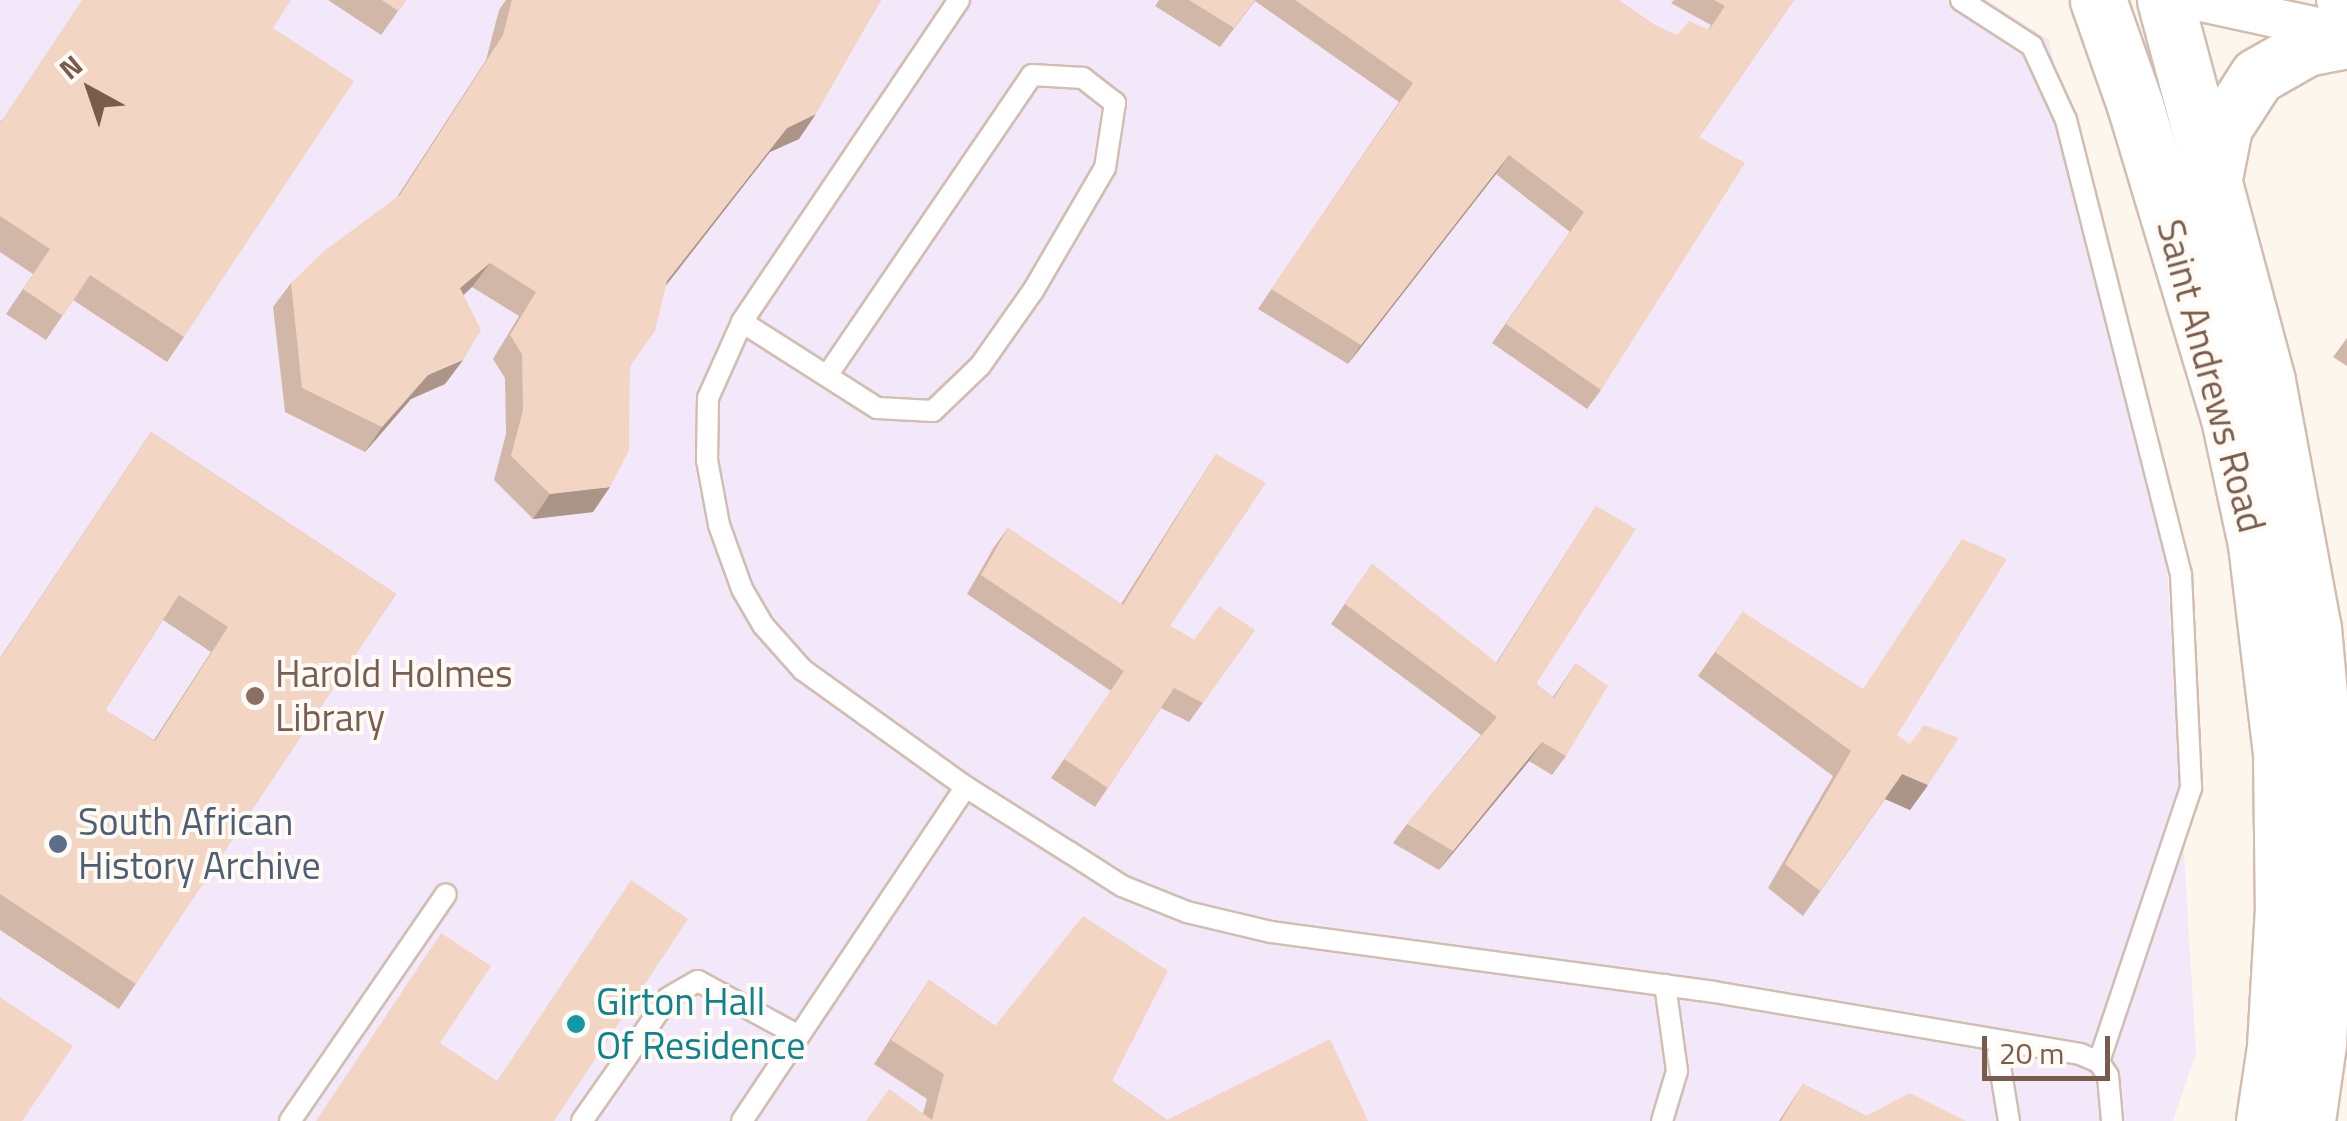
<!DOCTYPE html>
<html>
<head>
<meta charset="utf-8">
<style>
	body { margin:0 }
	#map { position:relative; width:2347px; height:1121px; overflow:hidden; background:#fdf6ec; font-family:"Titillium Web",sans-serif }
	div>[style] { position:absolute }
	.education>* { inset:0; background:#f3e8fa }
	.roads { filter:drop-shadow(2px 0 #d1beb0) drop-shadow(-2px 0 #d1beb0) drop-shadow(0 2px #d1beb0) drop-shadow(0 -2px #d1beb0) }
	.service>* { height:20px; margin:-10px; padding:0 10px; transform-origin:10px; border-radius:10px; background:#fff }
	.minor>* { height:38px; margin:-19px; padding:0 19px; transform-origin:19px; border-radius:19px; background:#fff }
	.secondary>* { height:55px; margin:-27.5px; padding:0 27.5px; transform-origin:27.5px; border-radius:27.5px; background:#fff }
	.wall>* { inset:0; background:#d1b7a8 }
	.shaded-wall>* { inset:0; background:#aa9588 }
	.building>* { inset:0; background:#f3d5c3 }
	.dots>* { width:28px; height:28px; translate:-50% -50%; box-sizing:border-box; border:5px solid #fffaf3; border-radius:50% }
	span { translate:-50% -50%; white-space:nowrap; text-align:center; line-height:1.15; -webkit-text-stroke:8px #fffaf3; paint-order:stroke }
	.street-label { font-size:38px; color:#7a5c4d }
	.education-label { font-size:38px; color:#785e54 }
	.left { translate:0 -50%; text-align:left }
	.service-label { font-size:38px; color:#4e5e75 }
	.culture-label { font-size:38px; color:#0d838f }
	.north { position:absolute; left:40px; top:40px; width:100px; height:100px; -webkit-text-stroke:8px #fffaf3; paint-order:stroke; rotate:320deg; font-size:28px; font-weight:700; line-height:40px; text-align:center; color:#7a5c4d }
	.north::after { content:''; display:block; margin:auto; width:35px; height:45px; background:#7a5c4d; clip-path:polygon(50% 0,100% 100%,50% 72%,0 100%) }
	.scale { position:absolute; left:1982px; top:1036px; width:128px; height:45px; box-sizing:border-box; border:5px solid #7a5c4d; border-top:0; padding-left:12px; font-size:30px; line-height:35px; white-space:nowrap; color:#7a5c4d; -webkit-text-stroke:8px #fffaf3; paint-order:stroke }
</style>
</head>
<body>
<div id="map">
	<div class="education">
		<i style="clip-path:polygon(0 0,1987px 0,2049px 40px,2166px 552px,2196px 1053px,2173px 1121px,0 1121px)"></i>
	</div>
	<div class="roads">
		<div class="service">
			<i style="left:959px;top:0;width:388px;rotate:124deg"></i>
			<i style="left:742px;top:322px;width:83px;rotate:114.1deg"></i>
			<i style="left:708px;top:398px;width:62px;rotate:90.9deg"></i>
			<i style="left:707px;top:460px;width:66px;rotate:79.5deg"></i>
			<i style="left:719px;top:525px;width:68px;rotate:70.2deg"></i>
			<i style="left:742px;top:589px;width:42px;rotate:59.7deg"></i>
			<i style="left:763px;top:625px;width:60px;rotate:48.4deg"></i>
			<i style="left:803px;top:670px;width:201px;rotate:35.7deg"></i>
			<i style="left:966px;top:787px;width:122px;rotate:32.3deg"></i>
			<i style="left:1069px;top:852px;width:63px;rotate:32.7deg"></i>
			<i style="left:1122px;top:886px;width:70px;rotate:21.8deg"></i>
			<i style="left:1187px;top:912px;width:86px;rotate:13.4deg"></i>
			<i style="left:1271px;top:932px;width:447px;rotate:7.7deg"></i>
			<i style="left:1714px;top:992px;width:371px;rotate:9.6deg"></i>
			<i style="left:2080px;top:1054px;width:21px;rotate:23deg"></i>
			<i style="left:2099px;top:1062px;width:17px;rotate:57deg"></i>
			<i style="left:2108px;top:1076px;width:45px;rotate:84.9deg"></i>
			<i style="left:1961px;top:0;width:85px;rotate:32.9deg"></i>
			<i style="left:2032px;top:46px;width:81px;rotate:65.3deg"></i>
			<i style="left:2066px;top:120px;width:469px;rotate:75.8deg"></i>
			<i style="left:2181px;top:575px;width:213px;rotate:87.3deg"></i>
			<i style="left:2191px;top:788px;width:289px;rotate:108.6deg"></i>
			<i style="left:742px;top:322px;width:160px;rotate:32.5deg"></i>
			<i style="left:877px;top:408px;width:56px;rotate:3.1deg"></i>
			<i style="left:933px;top:411px;width:65px;rotate:-43.8deg"></i>
			<i style="left:980px;top:366px;width:92px;rotate:-54.8deg"></i>
			<i style="left:1033px;top:291px;width:143px;rotate:-59.7deg"></i>
			<i style="left:1105px;top:168px;width:66px;rotate:-81.3deg"></i>
			<i style="left:1115px;top:103px;width:41px;rotate:-142deg"></i>
			<i style="left:1083px;top:78px;width:51px;rotate:-176.6deg"></i>
			<i style="left:1032px;top:75px;width:362px;rotate:124.3deg"></i>
			<i style="left:2002px;top:1041px;width:14px;rotate:107deg"></i>
			<i style="left:1998px;top:1054px;width:68px;rotate:80.7deg"></i>
			<i style="left:290px;top:1121px;width:275px;rotate:-55.5deg"></i>
			<i style="left:582px;top:1121px;width:150px;rotate:-55deg"></i>
			<i style="left:668px;top:998px;width:34px;rotate:-30deg"></i>
			<i style="left:698px;top:981px;width:115px;rotate:28.6deg"></i>
			<i style="left:742px;top:1121px;width:402px;rotate:-56.2deg"></i>
			<i style="left:1662px;top:1121px;width:52px;rotate:-73.3deg"></i>
			<i style="left:1677px;top:1071px;width:87px;rotate:-97.9deg"></i>
		</div>
		<div class="minor">
			<i style="left:2192px;top:0;width:157px;rotate:12.2deg"></i>
			<i style="left:2336px;top:0;width:12px;rotate:24deg"></i>
		</div>
		<div class="secondary">
			<i style="left:2098px;top:0;width:111px;rotate:70.6deg"></i>
			<i style="left:2135px;top:105px;width:327px;rotate:73.3deg"></i>
			<i style="left:2229px;top:418px;width:129px;rotate:77.9deg"></i>
			<i style="left:2256px;top:544px;width:210px;rotate:83.2deg"></i>
			<i style="left:2281px;top:753px;width:154px;rotate:89.3deg"></i>
			<i style="left:2283px;top:907px;width:140px;rotate:93.3deg"></i>
			<i style="left:2275px;top:1047px;width:75px;rotate:98.5deg"></i>
			<i style="left:2165px;top:0;width:394px;rotate:75deg"></i>
			<i style="left:2267px;top:381px;width:251px;rotate:79.5deg"></i>
			<i style="left:2313px;top:628px;width:134px;rotate:84.8deg"></i>
			<i style="left:2325px;top:761px;width:148px;rotate:90.4deg"></i>
			<i style="left:2324px;top:909px;width:135px;rotate:92.5deg"></i>
			<i style="left:2318px;top:1044px;width:78px;rotate:98.1deg"></i>
			<i style="left:2215px;top:173px;width:47px;rotate:-78.9deg"></i>
			<i style="left:2224px;top:127px;width:61px;rotate:-57.1deg"></i>
			<i style="left:2257px;top:76px;width:56px;rotate:-29.7deg"></i>
			<i style="left:2306px;top:48px;width:42px;rotate:-11deg"></i>
		</div>
	</div>
	<div class="wall">
		<i style="clip-path:polygon(328px 0,406px 0,381px 35px)"></i>
		<i style="clip-path:polygon(506px 0,881px 0,799px 139px,770px 152px,666px 285px,630px 367px,593px 512px,533px 519px,494px 480px,506px 434px,505px 378px,493px 359px,519px 316px,472px 287px,464px 295px,463px 360px,445px 384px,411px 399px,365px 452px,285px 412px,273px 307px,291px 283px,397px 197px,486px 60px,499px 10px)"></i>
		<i style="clip-path:polygon(1159px 0,1618px 0,1656px 26px,1677px 35px,1708px 30px,1711px 25px,1671px 3px,1674px 0,1794px 0,1699px 137px,1601px 390px,1587px 409px,1492px 343px,1570px 232px,1496px 174px,1348px 364px,1258px 309px,1399px 102px,1255px 1px,1220px 47px,1155px 6px)"></i>
		<i style="clip-path:polygon(273px 28px,184px 337px,167px 362px,73px 300px,46px 340px,6px 314px,33px 274px,0 252px,0 121px)"></i>
		<i style="clip-path:polygon(2347px 338px,2347px 366px,2333px 357px)"></i>
		<i style="clip-path:polygon(evenodd,151px 432px,396px 594px,119px 1009px,0 930px,0 658px,151px 432px,163px 620px,211px 652px,154px 740px,105px 710px,163px 620px)"></i>
		<i style="clip-path:polygon(1216px 454px,1170px 626px,1194px 640px,1255px 630px,1189px 722px,1161px 708px,1095px 807px,1051px 778px,1111px 691px,967px 594px,994px 547px,1008px 528px,1121px 604px)"></i>
		<i style="clip-path:polygon(1596px 506px,1536px 684px,1553px 697px,1576px 663px,1566px 756px,1552px 775px,1529px 761px,1439px 870px,1393px 843px,1407px 824px,1481px 735px,1331px 624px,1372px 564px,1496px 663px)"></i>
		<i style="clip-path:polygon(1743px 612px,1897px 735px,1928px 785px,1910px 810px,1885px 799px,1803px 916px,1768px 888px,1833px 776px,1698px 676px)"></i>
		<i style="clip-path:polygon(929px 980px,995px 1026px,1112px 1081px,1167px 1120px,866px 1121px,923px 1113px,927px 1099px,874px 1064px)"></i>
		<i style="clip-path:polygon(1803px 1084px,1866px 1116px,1966px 1121px,1779px 1121px)"></i>
	</div>
	<div class="shaded-wall">
		<i style="clip-path:polygon(816px 114px,799px 139px,770px 152px,650px 306px,667px 281px,787px 128px)"></i>
		<i style="clip-path:polygon(1509px 155px,1496px 174px,1348px 364px,1361px 345px)"></i>
		<i style="clip-path:polygon(490px 263px,472px 287px,443px 312px,460px 288px)"></i>
		<i style="clip-path:polygon(463px 360px,445px 384px,411px 399px,365px 452px,382px 427px,428px 375px)"></i>
		<i style="clip-path:polygon(610px 487px,593px 512px,533px 519px,550px 494px)"></i>
		<i style="clip-path:polygon(1542px 742px,1529px 761px,1439px 870px,1453px 851px)"></i>
		<i style="clip-path:polygon(1902px 774px,1928px 785px,1910px 810px,1885px 799px)"></i>
	</div>
	<div class="building">
		<i style="clip-path:polygon(82px 0,291px 0,273px 28px,354px 81px,184px 337px,90px 275px,63px 316px,23px 289px,50px 249px,0 216px,0 123px)"></i>
		<i style="clip-path:polygon(382px 0,406px 0,398px 11px)"></i>
		<i style="clip-path:polygon(512px 0,881px 0,816px 114px,787px 128px,667px 281px,655px 331px,630px 366px,629px 450px,610px 487px,550px 494px,511px 456px,523px 410px,522px 354px,510px 335px,536px 292px,490px 263px,460px 288px,481px 330px,463px 360px,428px 375px,382px 427px,302px 388px,291px 283px,324px 251px,400px 195px,503px 35px)"></i>
		<i style="clip-path:polygon(1189px 0,1255px 0,1234px 28px)"></i>
		<i style="clip-path:polygon(1295px 0,1618px 0,1656px 26px,1677px 35px,1689px 21px,1709px 30px,1725px 6px,1714px 0,1794px 0,1699px 137px,1745px 163px,1601px 390px,1506px 324px,1584px 212px,1509px 155px,1361px 345px,1271px 289px,1413px 83px)"></i>
		<i style="clip-path:polygon(evenodd,151px 432px,396px 594px,136px 984px,0 894px,0 659px,151px 432px,179px 595px,228px 627px,155px 741px,105px 710px,179px 595px)"></i>
		<i style="clip-path:polygon(1216px 454px,1266px 483px,1170px 626px,1194px 640px,1219px 606px,1255px 630px,1203px 703px,1174px 688px,1108px 788px,1064px 759px,1124px 671px,981px 575px,1008px 528px,1123px 605px)"></i>
		<i style="clip-path:polygon(1596px 506px,1636px 529px,1536px 684px,1554px 698px,1576px 663px,1608px 686px,1566px 756px,1542px 742px,1453px 851px,1407px 824px,1497px 717px,1345px 604px,1372px 564px,1497px 663px)"></i>
		<i style="clip-path:polygon(1962px 539px,2007px 559px,1897px 735px,1910px 744px,1924px 725px,1959px 738px,1928px 785px,1902px 774px,1820px 891px,1785px 864px,1851px 751px,1715px 652px,1743px 612px,1863px 689px)"></i>
		<i style="clip-path:polygon(631px 880px,688px 919px,554px 1121px,316px 1121px,441px 933px,491px 966px,440px 1043px,497px 1081px)"></i>
		<i style="clip-path:polygon(1083px 916px,1168px 971px,1112px 1081px,1167px 1120px,1330px 1039px,1368px 1121px,866px 1121px,889px 1089px,932px 1120px,944px 1074px,891px 1040px,929px 980px,995px 1026px)"></i>
		<i style="clip-path:polygon(0 997px,73px 1046px,22px 1121px,0 1121px)"></i>
		<i style="clip-path:polygon(1803px 1084px,1866px 1116px,1910px 1093px,1966px 1121px,1781px 1121px)"></i>
	</div>
	<div class="dots">
		<i style="left:255px;top:696px;background:#8d6e63"></i>
		<i style="left:58px;top:844px;background:#5c6f8a"></i>
		<i style="left:576px;top:1024px;background:#0f9aa8"></i>
	</div>
	<div class="street-label">
		<span style="left:2211px;top:376px;rotate:75deg">Saint Andrews Road</span>
	</div>
	<div class="education-label">
		<span class="left" style="left:275px;top:696px">Harold Holmes<br>Library</span>
	</div>
	<div class="service-label">
		<span class="left" style="left:78px;top:844px">South African<br>History Archive</span>
	</div>
	<div class="culture-label">
		<span class="left" style="left:596px;top:1024px">Girton Hall<br>Of Residence</span>
	</div>
	<div class="north">N</div>
	<div class="scale">20 m</div>
</div>
</body>
</html>
